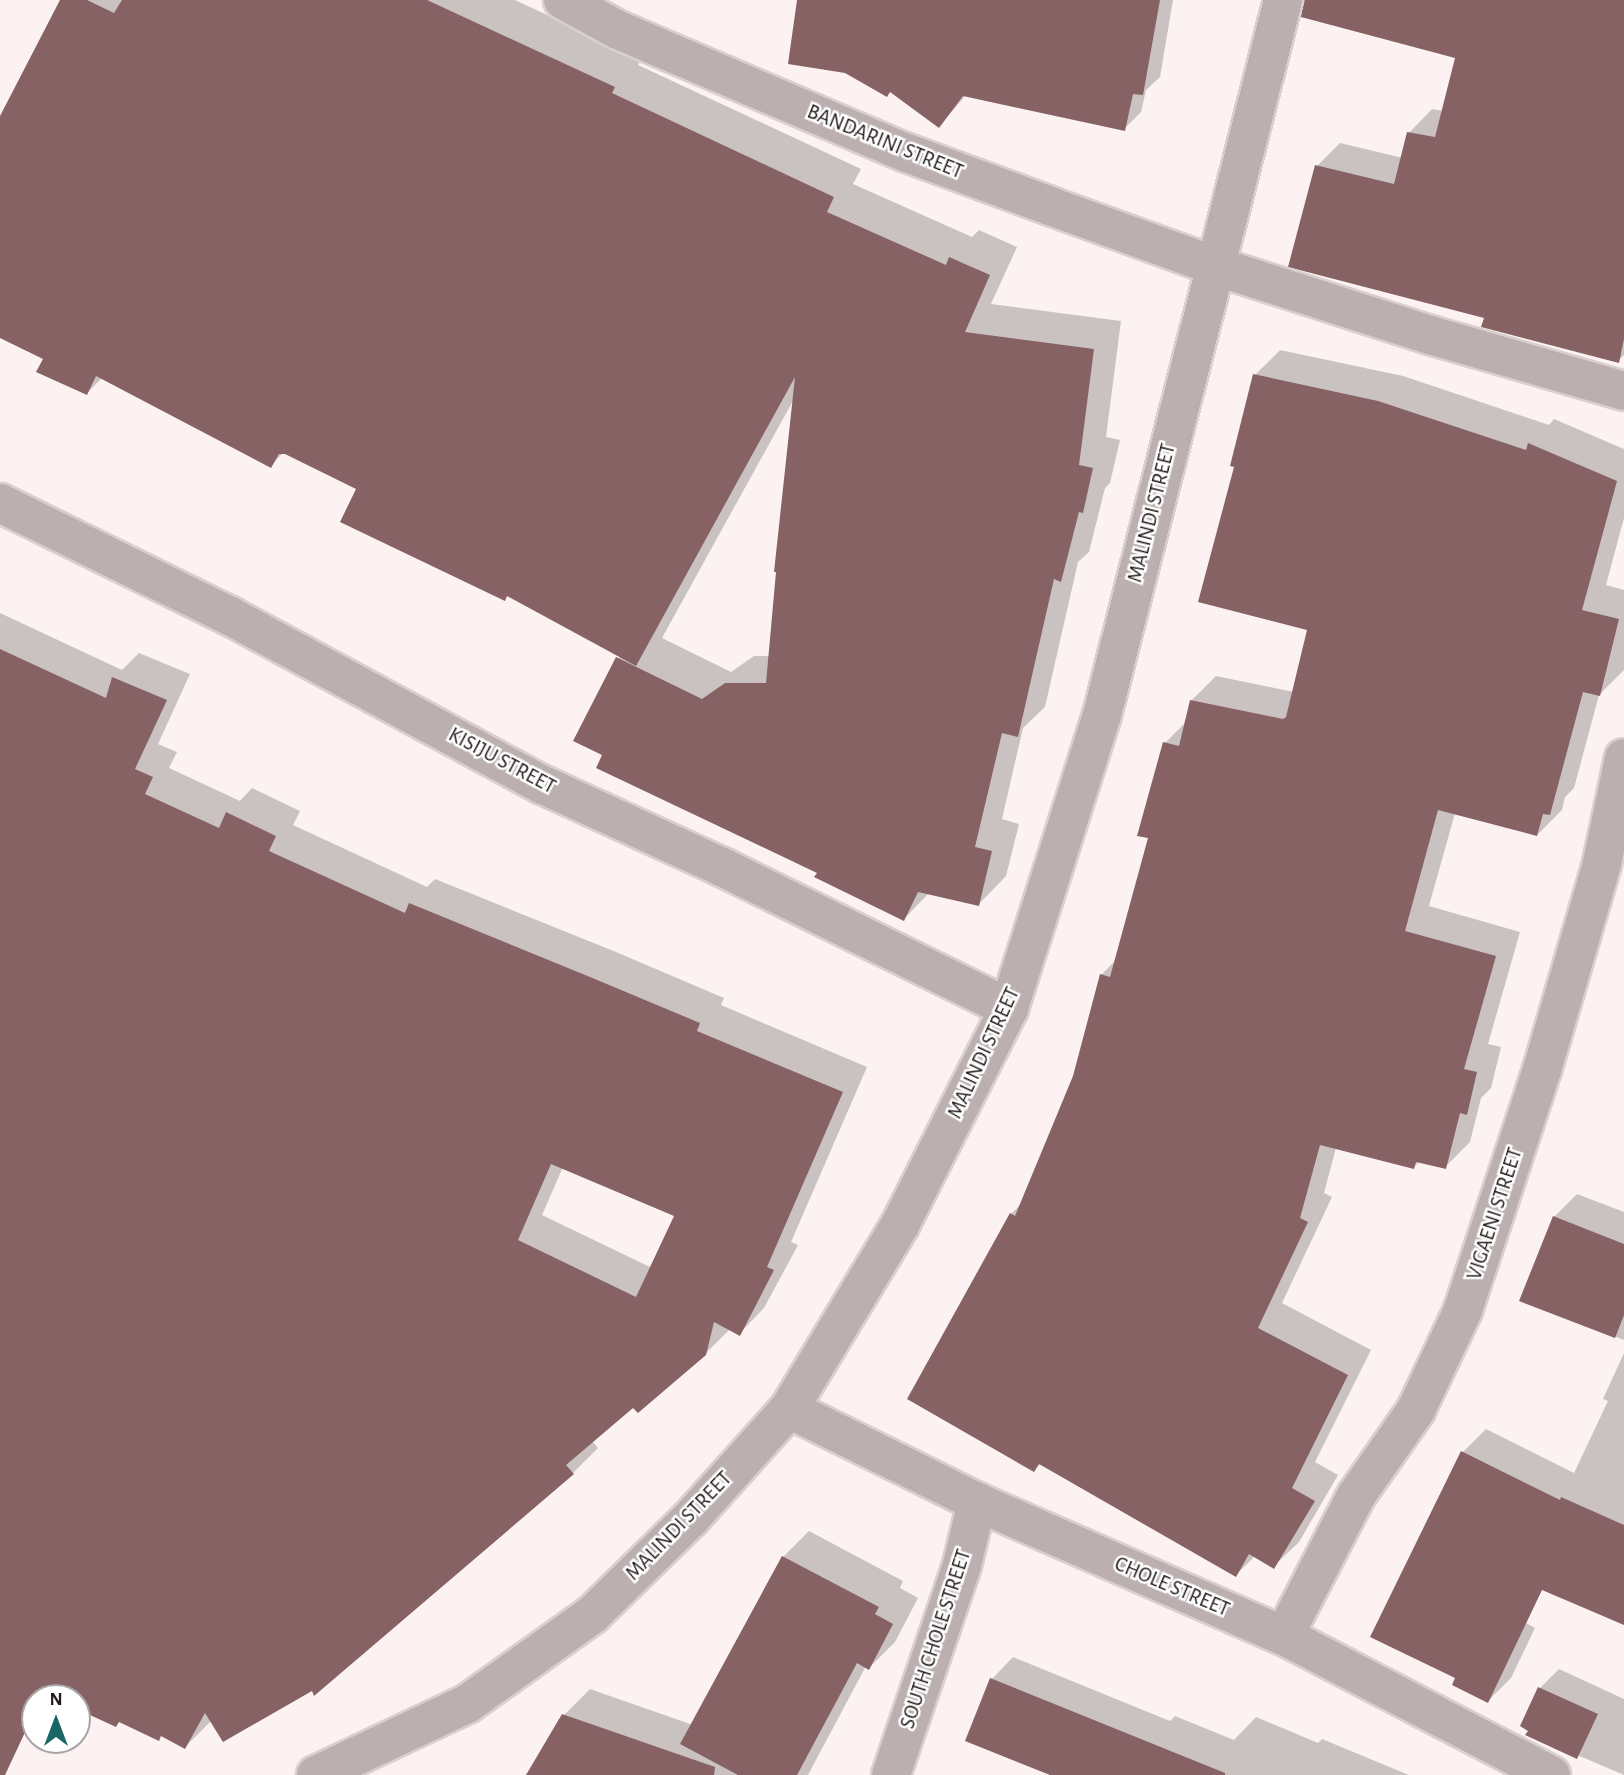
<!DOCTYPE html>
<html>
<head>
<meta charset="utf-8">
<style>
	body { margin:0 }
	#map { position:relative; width:1624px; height:1775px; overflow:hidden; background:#fdf2f2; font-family:"Alegreya Sans",sans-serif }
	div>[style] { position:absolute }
	.shadow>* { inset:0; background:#0003 }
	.building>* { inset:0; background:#876264 }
	.roads { filter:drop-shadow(2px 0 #dacfcf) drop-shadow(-2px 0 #dacfcf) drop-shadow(0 2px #dacfcf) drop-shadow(0 -2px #dacfcf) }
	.minor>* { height:38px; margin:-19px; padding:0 19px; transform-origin:19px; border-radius:19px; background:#bbafb0 }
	span { translate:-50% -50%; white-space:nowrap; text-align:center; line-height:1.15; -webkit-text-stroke:5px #fff; paint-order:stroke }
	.street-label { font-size:21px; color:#231a1a }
	.north { position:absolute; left:21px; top:1684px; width:70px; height:70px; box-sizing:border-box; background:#fff; border:2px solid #a7a3a3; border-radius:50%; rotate:0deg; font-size:19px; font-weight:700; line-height:28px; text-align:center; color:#231a1a }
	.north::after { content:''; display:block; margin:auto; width:24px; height:32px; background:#186666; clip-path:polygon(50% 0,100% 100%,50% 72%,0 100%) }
</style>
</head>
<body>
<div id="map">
	<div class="shadow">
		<i style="clip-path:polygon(evenodd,63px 0,515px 0,641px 59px,638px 65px,861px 169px,853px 184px,972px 237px,979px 230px,1017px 247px,991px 304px,1121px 321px,1106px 437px,1120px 440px,1110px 483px,1105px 488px,1089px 552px,1078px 562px,1045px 707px,1023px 728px,1002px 819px,1019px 824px,1006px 876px,979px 904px,929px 893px,904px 919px,575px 740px,620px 656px,509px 594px,504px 599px,358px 488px,284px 452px,270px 466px,103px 377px,87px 393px,45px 358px,0 336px,0 121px,63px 0,794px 399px,770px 656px,754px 656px,731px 672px,662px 638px,794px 399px)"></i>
		<i style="clip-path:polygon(806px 0,1173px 0,1160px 77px,1146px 90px,1141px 112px,1124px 129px,966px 95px,939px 126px,891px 91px,887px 95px)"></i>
		<i style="clip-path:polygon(1356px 0,1624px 0,1624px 355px,1618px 361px,1486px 316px,1317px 166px,1340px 143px,1403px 158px,1409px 133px,1432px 109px,1443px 111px,1457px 56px)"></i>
		<i style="clip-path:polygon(1280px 350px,1403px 376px,1549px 425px,1554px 419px,1624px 449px,1624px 518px,1606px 585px,1624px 590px,1624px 670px,1599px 695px,1574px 788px,1565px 797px,1562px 810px,1537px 835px,1455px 813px,1429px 906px,1520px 932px,1488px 1044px,1501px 1047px,1491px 1088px,1481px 1098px,1470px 1142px,1445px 1167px,1420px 1161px,1414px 1167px,1336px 1148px,1324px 1193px,1332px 1197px,1282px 1303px,1371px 1350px,1315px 1462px,1338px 1475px,1299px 1542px,1274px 1566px,1255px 1556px,1236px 1575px,1041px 1463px,1034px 1470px,1011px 1214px,1023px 1202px,1075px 1077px,1101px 975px,1116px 960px,1150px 837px,1165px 743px,1186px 722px,1191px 701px,1216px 676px,1294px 692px,1309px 629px,1236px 466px,1255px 375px)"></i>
		<i style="clip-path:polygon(evenodd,0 613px,122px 670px,139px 653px,190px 674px,158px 744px,177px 752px,169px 768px,240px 801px,252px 788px,300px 811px,293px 825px,427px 887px,435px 879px,616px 952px,724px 998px,721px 1005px,867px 1067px,791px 1242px,798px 1245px,764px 1308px,739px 1334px,730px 1329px,705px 1354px,634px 1406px,592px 1441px,598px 1448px,573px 1473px,312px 1689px,211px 1721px,185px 1747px,162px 1735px,77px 1708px,77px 1698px,35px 1698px,35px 1718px,26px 1728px,0 1717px,0 613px,563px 1167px,676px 1215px,652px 1268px,542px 1215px,563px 1167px)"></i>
		<i style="clip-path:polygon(1577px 1194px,1624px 1212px,1624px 1340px,1521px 1300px,1554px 1217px)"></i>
		<i style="clip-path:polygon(1624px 1353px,1624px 1625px,1485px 1558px,1468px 1591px,1535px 1628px,1511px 1678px,1488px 1701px,1458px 1677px,1463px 1452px,1486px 1429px,1574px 1473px,1608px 1401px,1603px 1399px)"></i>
		<i style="clip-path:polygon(809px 1531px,903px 1581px,900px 1588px,918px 1598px,895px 1642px,869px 1668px,866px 1666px,808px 1775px,536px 1775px,564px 1715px,590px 1689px,693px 1725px,783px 1557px)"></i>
		<i style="clip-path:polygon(1013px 1657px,1170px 1721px,1175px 1716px,1234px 1740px,1256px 1717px,1318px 1743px,1322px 1739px,1409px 1775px,1054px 1775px,992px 1679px)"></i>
		<i style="clip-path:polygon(1559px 1669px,1624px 1699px,1624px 1775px,1528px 1734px,1540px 1688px)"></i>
	</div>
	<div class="building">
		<i style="clip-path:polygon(60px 0,87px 0,114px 13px,122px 0,427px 0,615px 87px,612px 93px,834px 197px,827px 212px,946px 265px,949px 257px,990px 275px,965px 332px,1094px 349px,1079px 465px,1093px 468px,1083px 513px,1079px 512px,1061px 582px,1054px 579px,1018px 737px,1002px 733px,975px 847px,992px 851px,979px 906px,918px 892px,904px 921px,814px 877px,817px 873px,596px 768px,602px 755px,573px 741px,616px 657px,702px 699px,725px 683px,766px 683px,776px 572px,774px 572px,795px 377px,636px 666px,507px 596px,505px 601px,340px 522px,356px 489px,285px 454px,279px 454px,271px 468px,96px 376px,87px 395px,36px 372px,43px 359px,0 338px,0 116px)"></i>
		<i style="clip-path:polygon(797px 0,1160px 0,1143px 95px,1133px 94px,1125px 131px,963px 96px,939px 128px,890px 92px,887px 97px,845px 73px,788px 64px)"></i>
		<i style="clip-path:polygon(1304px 0,1624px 0,1624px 339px,1619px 363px,1481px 327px,1484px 318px,1288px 267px,1315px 165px,1394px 184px,1407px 132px,1435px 137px,1455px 58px,1301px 17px)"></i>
		<i style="clip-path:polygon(1253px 374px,1378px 401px,1526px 450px,1528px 443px,1617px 481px,1582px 610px,1619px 619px,1600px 696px,1583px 692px,1550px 815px,1543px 814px,1537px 836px,1438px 810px,1405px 931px,1496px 956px,1464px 1069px,1477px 1072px,1467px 1115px,1460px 1113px,1446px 1169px,1416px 1162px,1414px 1169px,1320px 1145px,1300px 1218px,1308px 1222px,1258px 1328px,1348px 1375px,1292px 1488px,1315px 1501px,1274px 1569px,1249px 1554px,1236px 1577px,1039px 1464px,1034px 1472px,907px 1399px,1010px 1213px,1015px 1216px,1073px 1076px,1100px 974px,1110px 977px,1148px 838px,1137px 836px,1163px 742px,1179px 746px,1190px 700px,1283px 719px,1286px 717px,1307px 630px,1198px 602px,1234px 467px,1230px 466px)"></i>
		<i style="clip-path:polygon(evenodd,0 649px,106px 698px,112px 677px,167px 700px,135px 769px,153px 777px,145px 794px,219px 828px,226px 812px,276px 836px,269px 851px,405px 913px,409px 903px,590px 977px,700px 1023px,697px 1031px,843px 1092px,767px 1267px,774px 1270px,740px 1336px,714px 1322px,706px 1355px,638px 1413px,633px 1408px,566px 1465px,574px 1474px,314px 1696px,312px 1691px,223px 1742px,205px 1713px,185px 1749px,161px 1736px,159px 1741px,119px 1722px,116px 1727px,77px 1709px,77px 1698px,54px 1698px,43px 1693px,41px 1698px,35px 1698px,35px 1711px,5px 1775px,0 1775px,0 649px,551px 1164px,674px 1216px,636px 1297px,518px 1240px,551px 1164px)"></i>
		<i style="clip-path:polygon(1553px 1216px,1624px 1244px,1624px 1315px,1615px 1338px,1519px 1301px)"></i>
		<i style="clip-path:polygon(1461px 1451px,1560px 1500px,1561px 1497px,1624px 1525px,1624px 1625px,1542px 1590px,1488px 1703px,1452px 1685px,1455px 1678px,1370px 1637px)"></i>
		<i style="clip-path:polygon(782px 1556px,879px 1607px,875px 1614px,893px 1624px,869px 1670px,857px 1663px,797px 1775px,738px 1775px,680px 1744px)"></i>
		<i style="clip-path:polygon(990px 1678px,1225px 1773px,1225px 1775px,1050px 1775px,965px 1741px)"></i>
		<i style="clip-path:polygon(1538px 1687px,1598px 1714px,1577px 1759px,1525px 1735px,1528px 1731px,1520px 1726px)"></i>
		<i style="clip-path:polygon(562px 1714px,715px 1767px,714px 1775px,526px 1775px)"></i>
	</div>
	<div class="roads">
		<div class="minor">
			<i style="left:563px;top:0;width:63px;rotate:28.6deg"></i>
			<i style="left:618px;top:30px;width:314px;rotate:23.1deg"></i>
			<i style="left:907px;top:153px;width:153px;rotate:20.3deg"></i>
			<i style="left:1050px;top:206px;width:176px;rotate:20deg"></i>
			<i style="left:1215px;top:266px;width:226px;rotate:17.8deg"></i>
			<i style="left:1430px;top:335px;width:202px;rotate:16.1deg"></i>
			<i style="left:0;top:503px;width:256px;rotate:26.2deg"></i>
			<i style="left:230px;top:616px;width:356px;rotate:28.4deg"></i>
			<i style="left:543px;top:785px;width:197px;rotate:24.6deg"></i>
			<i style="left:722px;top:867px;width:320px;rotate:26.2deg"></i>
			<i style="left:789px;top:1409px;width:210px;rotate:26.3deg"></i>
			<i style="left:977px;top:1502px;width:335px;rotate:23.6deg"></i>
			<i style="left:1284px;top:1636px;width:301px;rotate:27.5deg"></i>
			<i style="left:1284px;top:1636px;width:157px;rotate:-62.8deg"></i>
			<i style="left:1356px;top:1496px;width:105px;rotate:-55.1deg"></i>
			<i style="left:1416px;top:1410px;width:110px;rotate:-64.8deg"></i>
			<i style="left:1463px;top:1310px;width:253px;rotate:-71.8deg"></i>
			<i style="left:1542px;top:1070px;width:216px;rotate:-73.8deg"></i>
			<i style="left:1602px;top:863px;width:107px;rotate:-78.2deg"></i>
			<i style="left:316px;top:1775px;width:167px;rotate:-25.2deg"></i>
			<i style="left:467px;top:1704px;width:155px;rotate:-35.5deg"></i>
			<i style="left:593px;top:1614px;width:139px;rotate:-44.4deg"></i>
			<i style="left:692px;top:1517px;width:145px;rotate:-48.1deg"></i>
			<i style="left:789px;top:1409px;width:215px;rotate:-58.9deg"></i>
			<i style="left:900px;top:1225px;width:243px;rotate:-63.3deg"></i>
			<i style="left:1009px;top:1008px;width:307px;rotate:-72.4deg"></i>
			<i style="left:1102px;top:715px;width:738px;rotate:-75.79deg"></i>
			<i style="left:891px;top:1775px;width:222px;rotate:-71.3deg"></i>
			<i style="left:962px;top:1565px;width:65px;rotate:-76.6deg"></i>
		</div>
	</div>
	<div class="street-label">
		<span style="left:885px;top:142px;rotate:22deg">BANDARINI STREET</span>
		<span style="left:1152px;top:513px;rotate:-76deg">MALINDI STREET</span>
		<span style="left:502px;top:761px;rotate:28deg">KISIJU STREET</span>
		<span style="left:984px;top:1053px;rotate:-65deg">MALINDI STREET</span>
		<span style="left:1495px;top:1214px;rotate:-72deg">VIGAENI STREET</span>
		<span style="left:679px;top:1526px;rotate:-46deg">MALINDI STREET</span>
		<span style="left:1172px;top:1587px;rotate:23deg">CHOLE STREET</span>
		<span style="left:936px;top:1639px;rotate:-72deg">SOUTH CHOLE STREET</span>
	</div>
	<div class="north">N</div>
</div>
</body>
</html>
